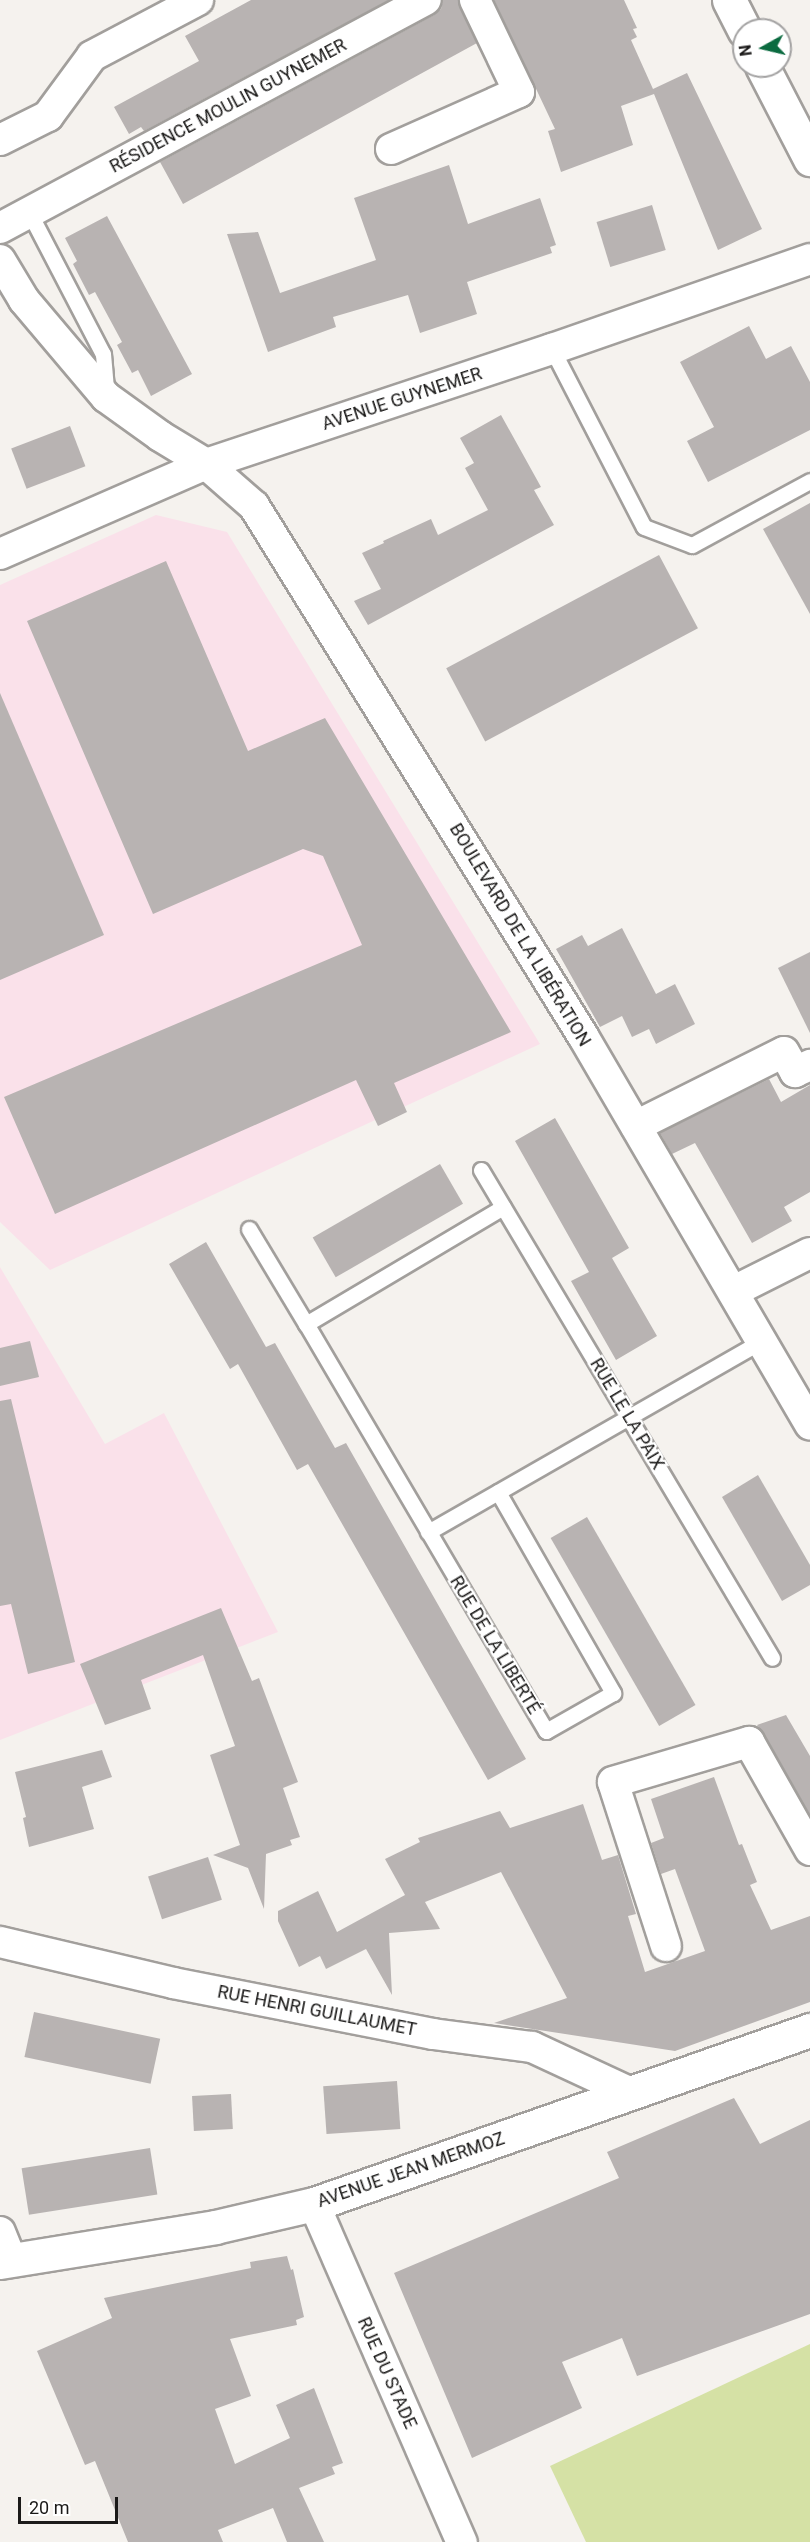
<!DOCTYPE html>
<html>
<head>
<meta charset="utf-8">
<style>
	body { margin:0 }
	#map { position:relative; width:810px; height:2542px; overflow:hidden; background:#f5f2ee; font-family:Roboto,sans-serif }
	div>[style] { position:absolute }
	.education>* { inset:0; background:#fae1ea }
	.green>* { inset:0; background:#d5e1a5 }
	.building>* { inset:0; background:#b8b3b2; transform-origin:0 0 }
	.roads { filter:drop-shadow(2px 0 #a29f9c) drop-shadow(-2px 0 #a29f9c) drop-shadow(0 2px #a29f9c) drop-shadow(0 -2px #a29f9c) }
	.lane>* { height:15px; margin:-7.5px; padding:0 7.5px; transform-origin:7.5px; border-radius:7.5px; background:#fff }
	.street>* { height:30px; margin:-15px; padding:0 15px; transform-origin:15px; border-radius:15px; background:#fff }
	.secondary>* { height:33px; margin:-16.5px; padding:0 16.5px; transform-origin:16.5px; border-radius:16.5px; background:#fff }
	span { translate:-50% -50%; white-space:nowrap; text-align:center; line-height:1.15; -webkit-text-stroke:4.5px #fff; paint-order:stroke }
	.street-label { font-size:18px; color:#1b1a19 }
	.north { position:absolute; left:732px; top:18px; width:60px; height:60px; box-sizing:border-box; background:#fff; border:2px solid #a4a3a3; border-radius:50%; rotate:262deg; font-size:16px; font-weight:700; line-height:24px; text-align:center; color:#1b1a19 }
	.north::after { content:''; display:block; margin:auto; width:21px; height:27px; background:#0b6b40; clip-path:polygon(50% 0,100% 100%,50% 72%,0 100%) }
	.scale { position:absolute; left:18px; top:2497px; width:100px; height:27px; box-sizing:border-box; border:3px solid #1b1a19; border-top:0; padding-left:8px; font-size:18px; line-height:21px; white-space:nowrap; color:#1b1a19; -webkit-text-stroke:4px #fff; paint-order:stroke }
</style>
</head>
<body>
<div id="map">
	<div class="education">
		<i style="clip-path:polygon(156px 515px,227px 532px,540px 1044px,50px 1270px,0 1222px,0 585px)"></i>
		<i style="clip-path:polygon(0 1267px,105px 1444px,164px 1413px,278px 1632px,0 1740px)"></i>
	</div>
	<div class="green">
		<i style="clip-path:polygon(810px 2344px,810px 2542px,586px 2542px,550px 2466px)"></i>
	</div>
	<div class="building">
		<i style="clip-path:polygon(251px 0,389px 0,144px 131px,141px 127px,129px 134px,114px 107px,199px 61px,185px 36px)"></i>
		<i style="clip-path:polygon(443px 0,458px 0,477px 43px,183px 204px,160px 162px,434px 15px,441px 9px)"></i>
		<i style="clip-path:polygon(494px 0,624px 0,637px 28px,633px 29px,637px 37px,631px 40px,653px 89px,687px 73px,762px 229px,718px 250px,654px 94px,621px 106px,633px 145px,561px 172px,548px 131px,555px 129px)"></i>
		<i style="clip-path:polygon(449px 165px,468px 224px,540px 198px,556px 245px,550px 247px,552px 253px,467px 282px,477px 314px,420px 333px,408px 295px,333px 317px,336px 327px,268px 352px,227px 234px,258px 232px,280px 293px,376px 260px,354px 198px)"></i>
		<i style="left:652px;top:205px;width:47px;height:58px;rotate:73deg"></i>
		<i style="clip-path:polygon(107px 216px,192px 374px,151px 396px,138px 370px,132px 373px,117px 345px,122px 342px,95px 292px,89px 295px,73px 264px,77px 261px,65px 238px)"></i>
		<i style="clip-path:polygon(749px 326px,766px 359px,791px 346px,810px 382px,810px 430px,708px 482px,687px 441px,714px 427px,680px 362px)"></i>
		<i style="clip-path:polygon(501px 415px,541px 487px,534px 490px,554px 525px,368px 625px,354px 601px,381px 589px,362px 553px,384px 543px,383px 541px,431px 519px,438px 535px,488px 510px,465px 468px,474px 463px,460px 438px)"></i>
		<i style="left:70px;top:426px;width:43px;height:63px;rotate:69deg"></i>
		<i style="clip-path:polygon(810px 503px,810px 614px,763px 529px)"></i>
		<i style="left:659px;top:555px;width:83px;height:241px;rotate:62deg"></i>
		<i style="clip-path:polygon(166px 561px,248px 751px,325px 718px,511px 1032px,394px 1083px,407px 1112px,378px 1126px,356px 1080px,55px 1214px,4px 1097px,362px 945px,323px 856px,303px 849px,153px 914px,27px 621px)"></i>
		<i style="clip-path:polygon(0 693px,104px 935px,0 980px)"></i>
		<i style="clip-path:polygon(622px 928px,656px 994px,675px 984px,695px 1024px,656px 1044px,649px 1029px,632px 1037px,622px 1016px,600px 1027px,556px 949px,582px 935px,588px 946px)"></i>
		<i style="clip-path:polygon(810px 952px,810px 1033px,778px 968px)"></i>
		<i style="clip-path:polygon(769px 1079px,781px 1102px,810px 1085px,810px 1192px,784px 1207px,792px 1221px,752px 1243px,695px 1143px,672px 1154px,660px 1133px)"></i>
		<i style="clip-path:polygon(555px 1118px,629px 1248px,612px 1258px,657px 1336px,616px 1360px,571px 1281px,589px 1272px,515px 1141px)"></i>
		<i style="left:440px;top:1164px;width:46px;height:147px;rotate:60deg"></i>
		<i style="clip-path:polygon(206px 1242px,266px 1347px,275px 1343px,335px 1448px,346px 1443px,526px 1759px,488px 1780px,308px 1464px,297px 1470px,238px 1364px,230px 1369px,169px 1264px)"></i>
		<i style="clip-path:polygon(30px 1341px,39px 1377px,0 1386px,0 1348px)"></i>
		<i style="clip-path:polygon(11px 1399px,75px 1662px,28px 1674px,11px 1604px,0 1606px,0 1401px)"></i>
		<i style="clip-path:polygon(758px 1475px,810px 1565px,810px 1585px,782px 1601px,722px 1497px)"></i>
		<i style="left:587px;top:1517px;width:217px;height:42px;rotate:60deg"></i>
		<i style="clip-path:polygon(221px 1608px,252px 1681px,259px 1678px,298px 1782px,283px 1788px,300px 1837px,290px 1840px,292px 1845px,266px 1854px,264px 1909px,248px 1868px,213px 1855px,240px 1845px,210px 1755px,235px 1746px,203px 1655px,141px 1680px,151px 1709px,105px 1725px,80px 1664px)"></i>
		<i style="clip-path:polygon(786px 1715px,810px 1756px,810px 1815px,764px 1734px,757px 1725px)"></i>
		<i style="clip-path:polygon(102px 1750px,112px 1777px,82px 1787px,94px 1829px,29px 1847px,23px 1818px,26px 1817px,15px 1772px)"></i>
		<i style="clip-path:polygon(714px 1777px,739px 1845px,742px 1844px,757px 1882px,750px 1885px,771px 1930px,810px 1916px,810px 2002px,675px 2051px,494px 2023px,567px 1998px,501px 1872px,425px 1902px,440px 1929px,389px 1933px,392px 1995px,366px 1949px,326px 1969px,320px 1956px,299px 1967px,278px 1921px,278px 1911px,318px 1891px,337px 1932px,405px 1895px,385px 1859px,420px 1842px,418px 1838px,500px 1811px,510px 1828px,583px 1804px,602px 1860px,618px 1855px,636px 1914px,628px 1916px,645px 1972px,705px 1951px,675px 1869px,661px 1874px,651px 1843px,664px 1838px,651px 1799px)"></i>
		<i style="left:208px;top:1857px;width:45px;height:63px;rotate:72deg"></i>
		<i style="left:34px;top:2012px;width:129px;height:46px;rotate:12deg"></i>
		<i style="left:397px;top:2081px;width:48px;height:74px;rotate:86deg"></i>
		<i style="left:231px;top:2094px;width:35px;height:39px;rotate:87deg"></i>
		<i style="clip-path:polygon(734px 2098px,760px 2144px,810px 2120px,810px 2314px,637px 2376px,622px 2338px,562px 2362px,582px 2408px,472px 2458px,394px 2273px,619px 2178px,607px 2152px)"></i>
		<i style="left:150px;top:2148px;width:47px;height:130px;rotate:81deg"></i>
		<i style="clip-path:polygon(287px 2256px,291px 2270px,293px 2269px,304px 2317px,296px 2320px,297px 2325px,230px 2339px,251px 2396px,215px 2409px,235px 2464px,290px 2438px,276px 2405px,314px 2388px,343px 2463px,332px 2467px,335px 2474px,299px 2488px,324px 2542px,287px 2542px,273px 2508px,218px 2530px,223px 2542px,128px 2542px,95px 2461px,85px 2465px,37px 2351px,112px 2318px,104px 2298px,251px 2268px,250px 2262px)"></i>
	</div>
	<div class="roads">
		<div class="lane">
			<i style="left:29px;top:212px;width:160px;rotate:62.5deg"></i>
			<i style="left:103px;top:354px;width:37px;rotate:85deg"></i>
			<i style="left:552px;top:349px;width:200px;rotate:62.7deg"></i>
			<i style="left:644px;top:527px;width:51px;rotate:20.6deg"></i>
			<i style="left:692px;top:545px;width:134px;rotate:-28.5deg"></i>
			<i style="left:481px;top:1170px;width:568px;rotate:59.19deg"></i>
			<i style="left:249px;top:1229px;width:111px;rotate:59deg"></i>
			<i style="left:498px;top:1492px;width:232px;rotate:60.2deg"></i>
			<i style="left:613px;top:1693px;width:77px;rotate:150.4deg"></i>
			<i style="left:546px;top:1731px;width:472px;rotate:-120.5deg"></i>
			<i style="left:306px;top:1324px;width:229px;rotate:-30.7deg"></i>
			<i style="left:428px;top:1532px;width:385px;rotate:-29.8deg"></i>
		</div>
		<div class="street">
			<i style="left:0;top:140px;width:54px;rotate:-26.6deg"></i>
			<i style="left:48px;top:116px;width:74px;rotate:-53.7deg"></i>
			<i style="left:92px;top:56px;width:120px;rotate:-27.8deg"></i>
			<i style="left:391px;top:149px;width:140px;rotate:-24deg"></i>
			<i style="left:519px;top:92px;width:102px;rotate:-115.6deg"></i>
			<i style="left:0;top:228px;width:483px;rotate:-28.2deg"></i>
			<i style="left:0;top:260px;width:47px;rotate:59deg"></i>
			<i style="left:24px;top:300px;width:127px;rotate:49.8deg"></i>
			<i style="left:106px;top:397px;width:67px;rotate:35.8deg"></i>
			<i style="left:160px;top:436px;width:54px;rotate:31.3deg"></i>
			<i style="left:206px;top:464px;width:64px;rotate:41.2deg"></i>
			<i style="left:254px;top:506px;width:624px;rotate:58.17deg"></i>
			<i style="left:583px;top:1036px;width:450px;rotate:59.7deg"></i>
			<i style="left:0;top:554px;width:225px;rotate:-23.6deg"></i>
			<i style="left:206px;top:464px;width:365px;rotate:-18.4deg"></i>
			<i style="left:552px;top:349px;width:273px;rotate:-19.2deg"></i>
			<i style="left:636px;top:1126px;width:165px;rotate:-26.6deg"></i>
			<i style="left:784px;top:1052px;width:23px;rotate:61deg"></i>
			<i style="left:795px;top:1072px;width:17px;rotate:-25deg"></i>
			<i style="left:734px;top:1291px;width:85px;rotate:-26.6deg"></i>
			<i style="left:0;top:1942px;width:178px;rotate:13.3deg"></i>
			<i style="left:173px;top:1983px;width:265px;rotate:11.1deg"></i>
			<i style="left:433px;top:2034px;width:100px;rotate:7.5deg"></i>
			<i style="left:532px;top:2047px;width:107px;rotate:24.9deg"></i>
			<i style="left:666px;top:1946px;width:172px;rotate:-107.9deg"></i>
			<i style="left:613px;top:1782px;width:142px;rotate:-16.4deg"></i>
			<i style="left:749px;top:1742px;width:124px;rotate:60.5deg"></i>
			<i style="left:314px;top:2204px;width:369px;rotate:66.4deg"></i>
			<i style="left:0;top:2232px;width:29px;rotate:68deg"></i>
		</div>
		<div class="secondary">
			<i style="left:729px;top:0;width:34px;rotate:63deg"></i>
			<i style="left:762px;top:66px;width:105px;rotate:62.7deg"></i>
			<i style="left:0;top:2262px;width:218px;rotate:-9.2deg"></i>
			<i style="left:215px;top:2227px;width:102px;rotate:-13.1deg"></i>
			<i style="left:314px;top:2204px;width:526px;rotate:-19.33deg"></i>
		</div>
	</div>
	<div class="street-label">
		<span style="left:228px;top:106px;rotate:-28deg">RÉSIDENCE MOULIN GUYNEMER</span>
		<span style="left:402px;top:399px;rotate:-18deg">AVENUE GUYNEMER</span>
		<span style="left:520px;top:935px;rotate:59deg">BOULEVARD DE LA LIBÉRATION</span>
		<span style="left:627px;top:1414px;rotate:59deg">RUE LE LA PAIX</span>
		<span style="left:495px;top:1645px;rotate:59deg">RUE DE LA LIBERTÉ</span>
		<span style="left:317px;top:2011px;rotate:11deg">RUE HENRI GUILLAUMET</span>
		<span style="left:411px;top:2170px;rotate:-19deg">AVENUE JEAN MERMOZ</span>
		<span style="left:387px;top:2373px;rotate:66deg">RUE DU STADE</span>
	</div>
	<div class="north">N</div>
	<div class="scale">20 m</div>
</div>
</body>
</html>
